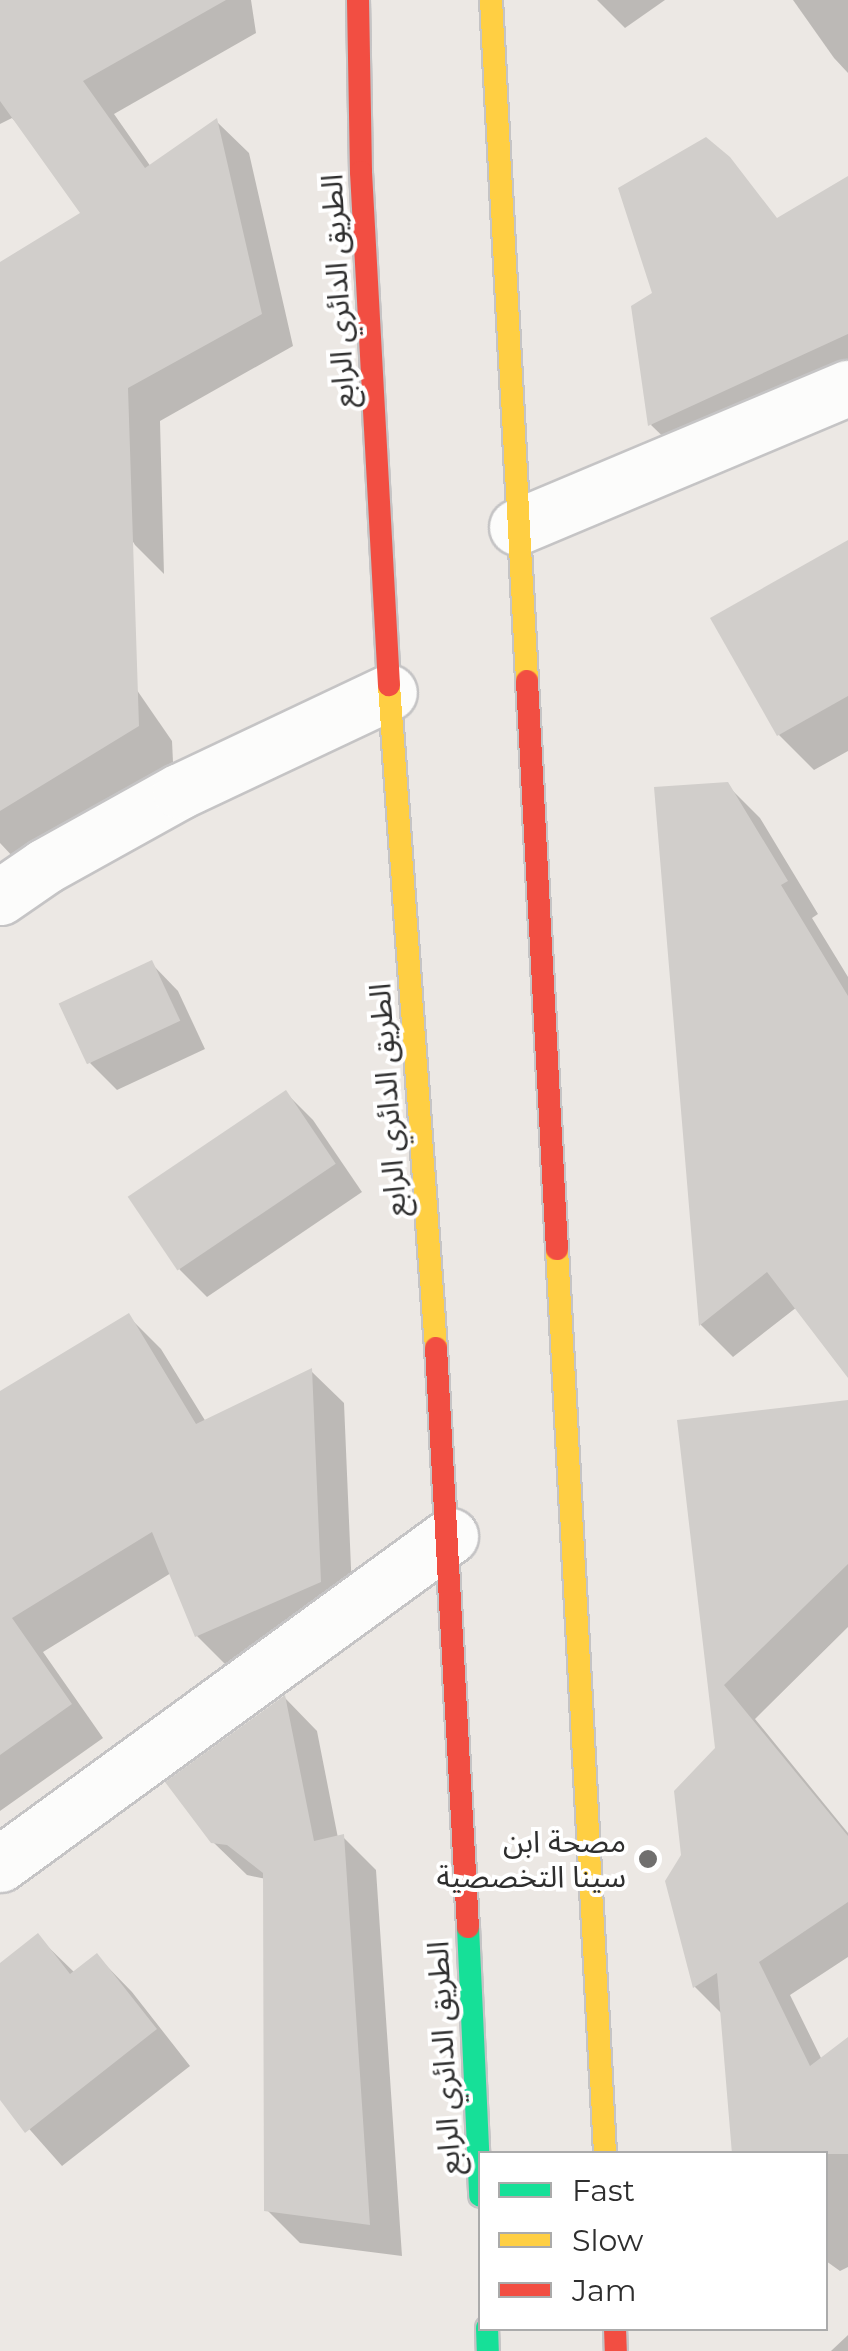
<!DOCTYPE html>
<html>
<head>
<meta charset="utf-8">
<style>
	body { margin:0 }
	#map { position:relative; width:848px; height:2351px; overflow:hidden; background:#ece8e4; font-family:Montserrat,"Noto Sans Arabic",sans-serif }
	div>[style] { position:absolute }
	.shadow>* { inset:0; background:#0003 }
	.building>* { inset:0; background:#d1cecb; transform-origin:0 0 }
	.roads { filter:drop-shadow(2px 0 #c5c4c5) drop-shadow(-2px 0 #c5c4c5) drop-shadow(0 2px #c5c4c5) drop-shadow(0 -2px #c5c4c5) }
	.street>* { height:55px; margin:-27.5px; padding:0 27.5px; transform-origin:27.5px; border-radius:27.5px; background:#fcfcfb }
	.fast>* { height:22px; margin:-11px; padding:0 11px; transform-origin:11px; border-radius:11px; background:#16e098 }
	.slow>* { height:22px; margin:-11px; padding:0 11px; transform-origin:11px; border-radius:11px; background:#ffcf43 }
	.jam>* { height:22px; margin:-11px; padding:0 11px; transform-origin:11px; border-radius:11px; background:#f24e42 }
	.dots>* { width:28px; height:28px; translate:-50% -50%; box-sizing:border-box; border:5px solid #fff; border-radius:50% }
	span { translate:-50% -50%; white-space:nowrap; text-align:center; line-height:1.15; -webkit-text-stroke:8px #fff; paint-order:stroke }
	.street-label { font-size:30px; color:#2e2e2e }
	.poi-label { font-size:30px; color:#2e2e2e }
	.right { translate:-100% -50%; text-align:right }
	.legend { position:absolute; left:478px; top:2151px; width:350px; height:180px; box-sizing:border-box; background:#fff; border:2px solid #ababab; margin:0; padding:12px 18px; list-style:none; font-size:30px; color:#2e2e2e }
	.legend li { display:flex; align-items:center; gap:20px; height:50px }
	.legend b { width:50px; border:2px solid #ababab }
</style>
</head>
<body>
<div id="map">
	<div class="shadow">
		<i style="clip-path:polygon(0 0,251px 0,256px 33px,114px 114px,151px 167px,217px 122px,249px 153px,293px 346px,160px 421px,164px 574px,135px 545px,0 324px,0 265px,83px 213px,24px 131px,12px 118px,0 124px)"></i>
		<i style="clip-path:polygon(597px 0,665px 0,625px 28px)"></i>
		<i style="clip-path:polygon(793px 0,848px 0,848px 73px,834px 58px)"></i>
		<i style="clip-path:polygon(848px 179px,848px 380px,683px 456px,651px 425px,778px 221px)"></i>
		<i style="clip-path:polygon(0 504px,28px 532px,172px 741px,173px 762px,15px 859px,0 843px)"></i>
		<i style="clip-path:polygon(848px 543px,848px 751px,814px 770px,779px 735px)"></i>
		<i style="clip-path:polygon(727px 785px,760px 818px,818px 914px,812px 918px,848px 977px,848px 1374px,797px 1307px,733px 1357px,701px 1325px,656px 789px)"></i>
		<i style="clip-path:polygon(151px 963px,178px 991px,205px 1049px,117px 1090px,90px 1063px)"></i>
		<i style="clip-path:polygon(286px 1093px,313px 1120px,362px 1192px,207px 1297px,180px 1270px,131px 1198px)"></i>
		<i style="clip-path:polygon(128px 1316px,161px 1349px,206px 1422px,311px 1371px,344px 1403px,353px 1615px,230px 1669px,197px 1636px,171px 1573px,43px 1652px,103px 1738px,0 1811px,0 1394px)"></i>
		<i style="clip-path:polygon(848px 1403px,848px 1627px,755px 1719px,848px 1833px,848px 1957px,790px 1995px,822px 2060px,848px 2040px,848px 2267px,840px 2271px,826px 2261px,826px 2154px,723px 2015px,695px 1987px,668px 1881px,683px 1856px,717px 1749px,680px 1422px)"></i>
		<i style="clip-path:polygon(285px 1698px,317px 1731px,338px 1838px,343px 1837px,376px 1870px,402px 2256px,300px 2243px,267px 2210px,266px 1879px,247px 1875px,213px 1842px)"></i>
		<i style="clip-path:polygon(38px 1937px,75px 1973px,97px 1956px,132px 1992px,190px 2066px,62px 2166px,0 2096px,0 1967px)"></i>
		<i style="clip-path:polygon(848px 2335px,848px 2351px,831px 2351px)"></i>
	</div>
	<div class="building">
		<i style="clip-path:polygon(0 0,226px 0,83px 81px,145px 168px,217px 118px,262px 314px,128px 388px,139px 726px,0 811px,0 262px,80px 213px,0 101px)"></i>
		<i style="clip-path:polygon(706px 137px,730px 157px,777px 218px,848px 176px,848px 334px,648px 426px,631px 306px,652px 293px,618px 188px)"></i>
		<i style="clip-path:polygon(848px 540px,848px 696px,777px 736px,710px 618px)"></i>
		<i style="clip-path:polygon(728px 782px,788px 881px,781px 885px,848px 996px,848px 1378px,767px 1272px,699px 1326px,654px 787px)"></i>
		<i style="left:152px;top:960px;width:67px;height:103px;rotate:65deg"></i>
		<i style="left:286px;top:1090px;width:89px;height:191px;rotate:56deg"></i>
		<i style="clip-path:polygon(129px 1313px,196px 1424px,312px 1368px,321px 1582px,195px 1637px,152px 1532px,12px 1618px,72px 1704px,0 1755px,0 1391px)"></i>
		<i style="clip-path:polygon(848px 1400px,848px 1564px,724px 1685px,848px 1836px,848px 1902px,759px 1962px,810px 2066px,848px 2037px,848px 2154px,732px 2154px,717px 1973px,693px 1988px,665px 1881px,681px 1855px,674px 1791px,715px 1748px,677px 1420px)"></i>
		<i style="clip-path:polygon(285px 1695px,314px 1841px,344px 1834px,370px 2225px,264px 2211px,263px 1873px,227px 1845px,211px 1843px,165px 1782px)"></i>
		<i style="clip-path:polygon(38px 1933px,70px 1974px,97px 1953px,157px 2029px,25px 2133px,0 2100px,0 1963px)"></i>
	</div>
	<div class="roads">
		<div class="street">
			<i style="left:517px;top:527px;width:359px;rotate:-22.8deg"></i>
			<i style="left:0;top:897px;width:55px;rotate:-34.6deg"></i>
			<i style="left:45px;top:866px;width:154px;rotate:-29.1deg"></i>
			<i style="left:180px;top:791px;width:231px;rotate:-25.3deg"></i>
			<i style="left:0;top:1864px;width:557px;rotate:-36.09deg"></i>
		</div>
		<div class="fast">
			<i style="left:468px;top:1927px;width:269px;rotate:87.4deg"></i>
			<i style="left:487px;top:2328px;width:23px;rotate:88deg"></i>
		</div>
		<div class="slow">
			<i style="left:491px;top:0;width:682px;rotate:86.97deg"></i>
			<i style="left:389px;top:685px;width:665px;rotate:85.95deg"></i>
			<i style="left:557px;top:1249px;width:906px;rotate:86.96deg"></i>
		</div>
		<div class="jam">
			<i style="left:358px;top:0;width:172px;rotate:89deg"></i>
			<i style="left:361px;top:172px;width:514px;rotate:86.88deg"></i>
			<i style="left:527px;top:681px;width:569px;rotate:86.98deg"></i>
			<i style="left:436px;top:1348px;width:580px;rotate:86.84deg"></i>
			<i style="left:615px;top:2328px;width:23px;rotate:88deg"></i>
		</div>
	</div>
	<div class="dots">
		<i style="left:648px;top:1859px;background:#706f6e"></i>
	</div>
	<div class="street-label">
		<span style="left:338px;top:291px;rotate:-93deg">الطريق الدائري الرابع</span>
		<span style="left:388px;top:1100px;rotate:-94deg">الطريق الدائري الرابع</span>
		<span style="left:444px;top:2058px;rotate:-93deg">الطريق الدائري الرابع</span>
	</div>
	<div class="poi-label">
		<span class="right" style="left:626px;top:1859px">مصحة ابن<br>سينا التخصصية</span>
	</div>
	<ul class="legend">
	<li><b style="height:12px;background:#16e098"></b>Fast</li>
	<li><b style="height:12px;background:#ffcf43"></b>Slow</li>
	<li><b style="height:12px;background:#f24e42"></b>Jam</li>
	</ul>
</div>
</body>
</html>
